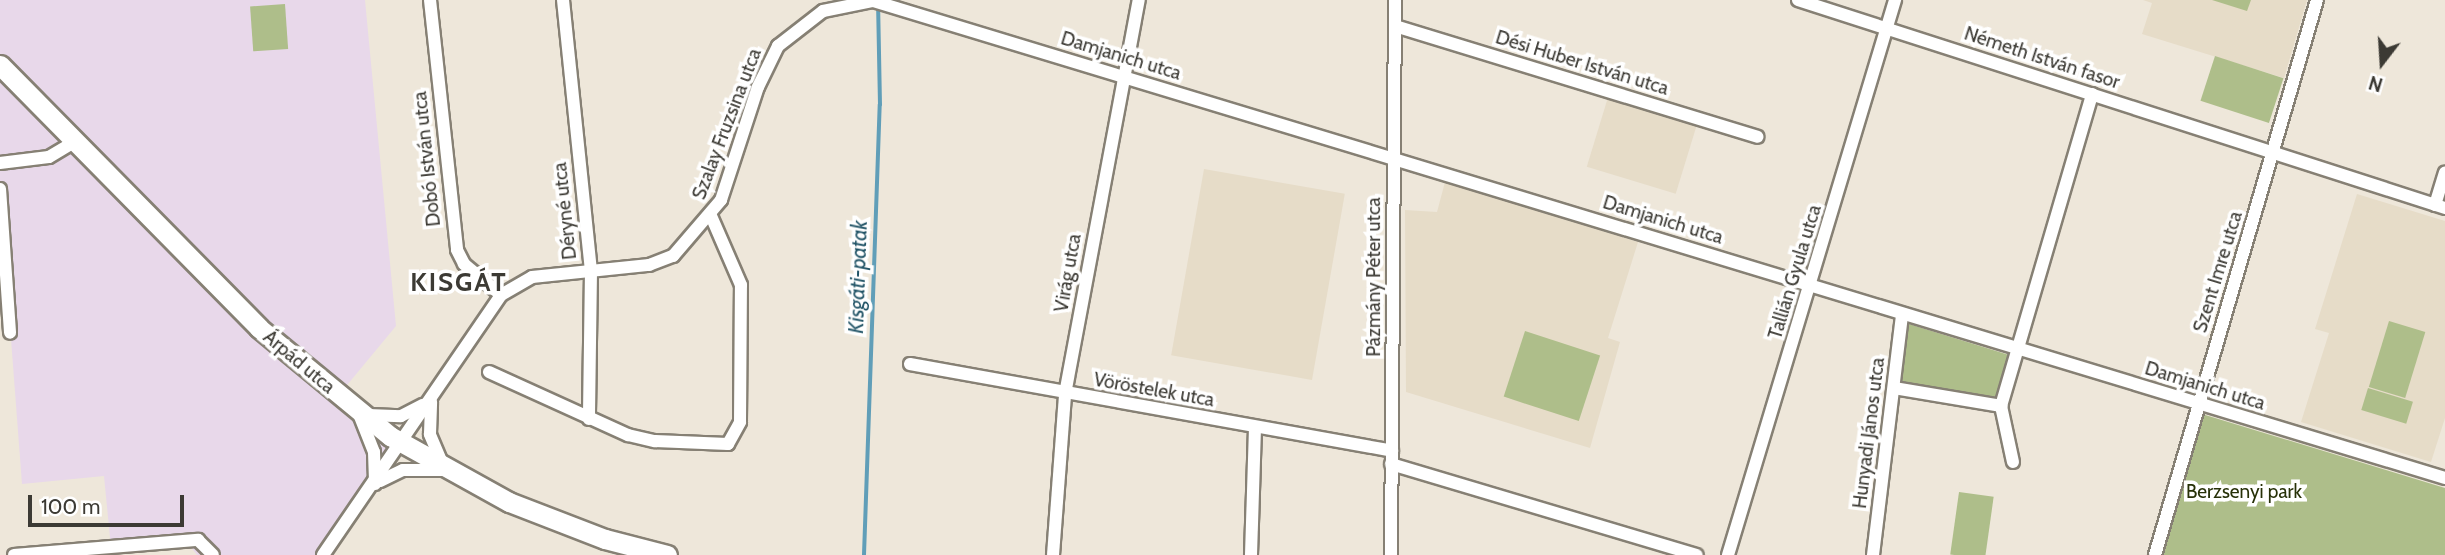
<!DOCTYPE html>
<html>
<head>
<meta charset="utf-8">
<style>
	body { margin:0 }
	#map { position:relative; width:2445px; height:555px; overflow:hidden; background:#eee7da; font-family:Cabin,sans-serif }
	div>[style] { position:absolute }
	.commercial>* { inset:0; background:#e8d8ea }
	.built>* { inset:0; background:#e6dcc8; transform-origin:0 0 }
	.green>* { inset:0; background:#aebe8a; transform-origin:0 0 }
	.stream>* { height:3.5px; margin:-1.75px; padding:0 1.75px; transform-origin:1.75px; border-radius:1.75px; background:#609eb8 }
	.roads { filter:drop-shadow(2px 0 #868074) drop-shadow(-2px 0 #868074) drop-shadow(0 2px #868074) drop-shadow(0 -2px #868074) }
	.minor>* { height:12px; margin:-6px; padding:0 6px; transform-origin:6px; border-radius:6px; background:#fff }
	.primary>* { height:19px; margin:-9.5px; padding:0 9.5px; transform-origin:9.5px; border-radius:9.5px; background:#fff }
	span { translate:-50% -50%; white-space:nowrap; text-align:center; line-height:1.15; -webkit-text-stroke:7px #fff; paint-order:stroke }
	.street-label { font-size:19px; color:#3c3a34 }
	.park-label { font-size:19px; color:#273108 }
	.water-label { font-size:21px; color:#1f5265; font-style:italic }
	.district-label { font-size:26px; color:#3c3a34; font-weight:700; letter-spacing:2px }
	.north { position:absolute; left:2347px; top:28px; width:70px; height:70px; -webkit-text-stroke:5px #fff; paint-order:stroke; rotate:197deg; font-size:19px; font-weight:700; line-height:28px; text-align:center; color:#3c3a34 }
	.north::after { content:''; display:block; margin:auto; width:24px; height:32px; background:#3c3a34; clip-path:polygon(50% 0,100% 100%,50% 72%,0 100%) }
	.scale { position:absolute; left:28px; top:495px; width:156px; height:32px; box-sizing:border-box; border:4px solid #3c3a34; border-top:0; padding-left:9px; font-size:21px; line-height:24px; white-space:nowrap; color:#3c3a34; -webkit-text-stroke:5px #fff; paint-order:stroke }
</style>
</head>
<body>
<div id="map">
	<div class="commercial">
		<i style="clip-path:polygon(0 0,365px 0,396px 326px,338px 396px,259px 328px,85px 153px,255px 330px,400px 445px,322px 555px,197px 555px,186px 541px,111px 548px,104px 476px,22px 484px,0 194px)"></i>
	</div>
	<div class="built">
		<i style="clip-path:polygon(2143px 0,2307px 0,2284px 78px,2142px 34px,2152px 3px)"></i>
		<i style="left:1609px;top:94px;width:93px;height:76px;rotate:17deg"></i>
		<i style="left:1204px;top:169px;width:143px;height:189px;rotate:10deg"></i>
		<i style="clip-path:polygon(1445px 182px,1638px 242px,1608px 338px,1620px 342px,1590px 448px,1406px 392px,1405px 210px,1437px 212px)"></i>
		<i style="clip-path:polygon(2357px 194px,2445px 221px,2445px 418px,2431px 462px,2301px 422px,2329px 333px,2315px 329px)"></i>
	</div>
	<div class="green">
		<i style="clip-path:polygon(2212px 0,2251px 0,2247px 11px)"></i>
		<i style="left:285px;top:4px;width:45px;height:35px;rotate:86deg"></i>
		<i style="left:2215px;top:56px;width:72px;height:47px;rotate:18deg"></i>
		<i style="left:2389px;top:321px;width:38px;height:69px;rotate:17deg"></i>
		<i style="clip-path:polygon(1909px 324px,2009px 355px,1997px 397px,1900px 382px)"></i>
		<i style="left:1525px;top:331px;width:79px;height:69px;rotate:18deg"></i>
		<i style="left:2368px;top:388px;width:47px;height:23px;rotate:17deg"></i>
		<i style="clip-path:polygon(2202px 414px,2445px 488px,2445px 555px,2161px 555px)"></i>
		<i style="left:1959px;top:492px;width:35px;height:63px;rotate:8deg"></i>
	</div>
	<div class="stream">
		<i style="left:864px;top:555px;width:450px;rotate:-88deg"></i>
		<i style="left:880px;top:105px;width:101px;rotate:-91.1deg"></i>
	</div>
	<div class="roads">
		<div class="minor">
			<i style="left:430px;top:0;width:251px;rotate:83.8deg"></i>
			<i style="left:457px;top:250px;width:16px;rotate:63deg"></i>
			<i style="left:464px;top:264px;width:48px;rotate:40deg"></i>
			<i style="left:563px;top:0;width:272px;rotate:84.1deg"></i>
			<i style="left:591px;top:271px;width:148px;rotate:90.8deg"></i>
			<i style="left:870px;top:0;width:1646px;rotate:16.88deg"></i>
			<i style="left:1798px;top:0;width:680px;rotate:17.82deg"></i>
			<i style="left:1395px;top:26px;width:379px;rotate:17deg"></i>
			<i style="left:0;top:163px;width:49px;rotate:-7deg"></i>
			<i style="left:49px;top:157px;width:31px;rotate:-31deg"></i>
			<i style="left:0;top:189px;width:144px;rotate:86deg"></i>
			<i style="left:2435px;top:205px;width:34px;rotate:-73deg"></i>
			<i style="left:910px;top:364px;width:490px;rotate:10.2deg"></i>
			<i style="left:489px;top:372px;width:153px;rotate:24.4deg"></i>
			<i style="left:628px;top:435px;width:28px;rotate:13deg"></i>
			<i style="left:655px;top:441px;width:73px;rotate:2.4deg"></i>
			<i style="left:728px;top:444px;width:25px;rotate:-61deg"></i>
			<i style="left:740px;top:422px;width:137px;rotate:-89.6deg"></i>
			<i style="left:741px;top:285px;width:75px;rotate:-113.5deg"></i>
			<i style="left:1894px;top:388px;width:109px;rotate:9.5deg"></i>
			<i style="left:359px;top:414px;width:41px;rotate:68.5deg"></i>
			<i style="left:374px;top:452px;width:32px;rotate:88deg"></i>
			<i style="left:368px;top:415px;width:33px;rotate:2deg"></i>
			<i style="left:401px;top:416px;width:25px;rotate:-27deg"></i>
			<i style="left:2013px;top:462px;width:57px;rotate:-102.1deg"></i>
			<i style="left:2001px;top:406px;width:325px;rotate:-73.7deg"></i>
			<i style="left:1391px;top:464px;width:319px;rotate:16.6deg"></i>
			<i style="left:380px;top:481px;width:25px;rotate:-26deg"></i>
			<i style="left:403px;top:470px;width:42px"></i>
			<i style="left:445px;top:470px;width:39px;rotate:-113deg"></i>
			<i style="left:430px;top:434px;width:32px;rotate:-88deg"></i>
			<i style="left:14px;top:555px;width:185px;rotate:-4.7deg"></i>
			<i style="left:198px;top:540px;width:21px;rotate:45deg"></i>
			<i style="left:323px;top:555px;width:315px;rotate:-55.6deg"></i>
			<i style="left:501px;top:295px;width:36px;rotate:-30deg"></i>
			<i style="left:532px;top:277px;width:118px;rotate:-5.9deg"></i>
			<i style="left:649px;top:265px;width:26px;rotate:-21deg"></i>
			<i style="left:673px;top:256px;width:74px;rotate:-49.4deg"></i>
			<i style="left:721px;top:200px;width:119px;rotate:-71.9deg"></i>
			<i style="left:758px;top:87px;width:46px;rotate:-64deg"></i>
			<i style="left:778px;top:46px;width:57px;rotate:-37.9deg"></i>
			<i style="left:823px;top:11px;width:50px;rotate:-11.5deg"></i>
			<i style="left:1053px;top:555px;width:161px;rotate:-85.7deg"></i>
			<i style="left:1065px;top:394px;width:401px;rotate:-79.4deg"></i>
			<i style="left:1251px;top:555px;width:128px;rotate:-88.2deg"></i>
			<i style="left:1391px;top:555px;width:555px;rotate:-89.59deg"></i>
			<i style="left:1728px;top:555px;width:580px;rotate:-73.25deg"></i>
			<i style="left:1873px;top:555px;width:242px;rotate:-83.1deg"></i>
			<i style="left:2155px;top:555px;width:578px;rotate:-73.73deg"></i>
		</div>
		<div class="primary">
			<i style="left:0;top:65px;width:369px;rotate:45.4deg"></i>
			<i style="left:259px;top:328px;width:170px;rotate:39.5deg"></i>
			<i style="left:390px;top:436px;width:136px;rotate:29deg"></i>
			<i style="left:509px;top:502px;width:103px;rotate:21.1deg"></i>
			<i style="left:605px;top:539px;width:64px;rotate:14.5deg"></i>
		</div>
	</div>
	<div class="street-label">
		<span style="left:1121px;top:56px;rotate:17deg">Damjanich utca</span>
		<span style="left:2042px;top:58px;rotate:18deg">Németh István fasor</span>
		<span style="left:1582px;top:63px;rotate:17deg">Dési Huber István utca</span>
		<span style="left:727px;top:124px;rotate:-69deg">Szalay Fruzsina utca</span>
		<span style="left:427px;top:159px;rotate:-96deg">Dobó István utca</span>
		<span style="left:565px;top:211px;rotate:-96deg">Déryné utca</span>
		<span style="left:1663px;top:220px;rotate:17deg">Damjanich utca</span>
		<span style="left:1795px;top:272px;rotate:-73deg">Tallián Gyula utca</span>
		<span style="left:2218px;top:272px;rotate:-73deg">Szent Imre utca</span>
		<span style="left:1068px;top:273px;rotate:-80deg">Virág utca</span>
		<span style="left:1374px;top:277px;rotate:-90deg">Pázmány Péter utca</span>
		<span style="left:299px;top:362px;rotate:40deg">Árpád utca</span>
		<span style="left:2205px;top:386px;rotate:17deg">Damjanich utca</span>
		<span style="left:1154px;top:390px;rotate:10deg">Vöröstelek utca</span>
		<span style="left:1869px;top:433px;rotate:-83deg">Hunyadi János utca</span>
	</div>
	<div class="park-label">
		<span style="left:2244px;top:492px">Berzsenyi park</span>
	</div>
	<div class="water-label">
		<span style="left:858px;top:277px;rotate:-88deg">Kisgáti-patak</span>
	</div>
	<div class="district-label">
		<span style="left:459px;top:283px">KISGÁT</span>
	</div>
	<div class="north">N</div>
	<div class="scale">100 m</div>
</div>
</body>
</html>
